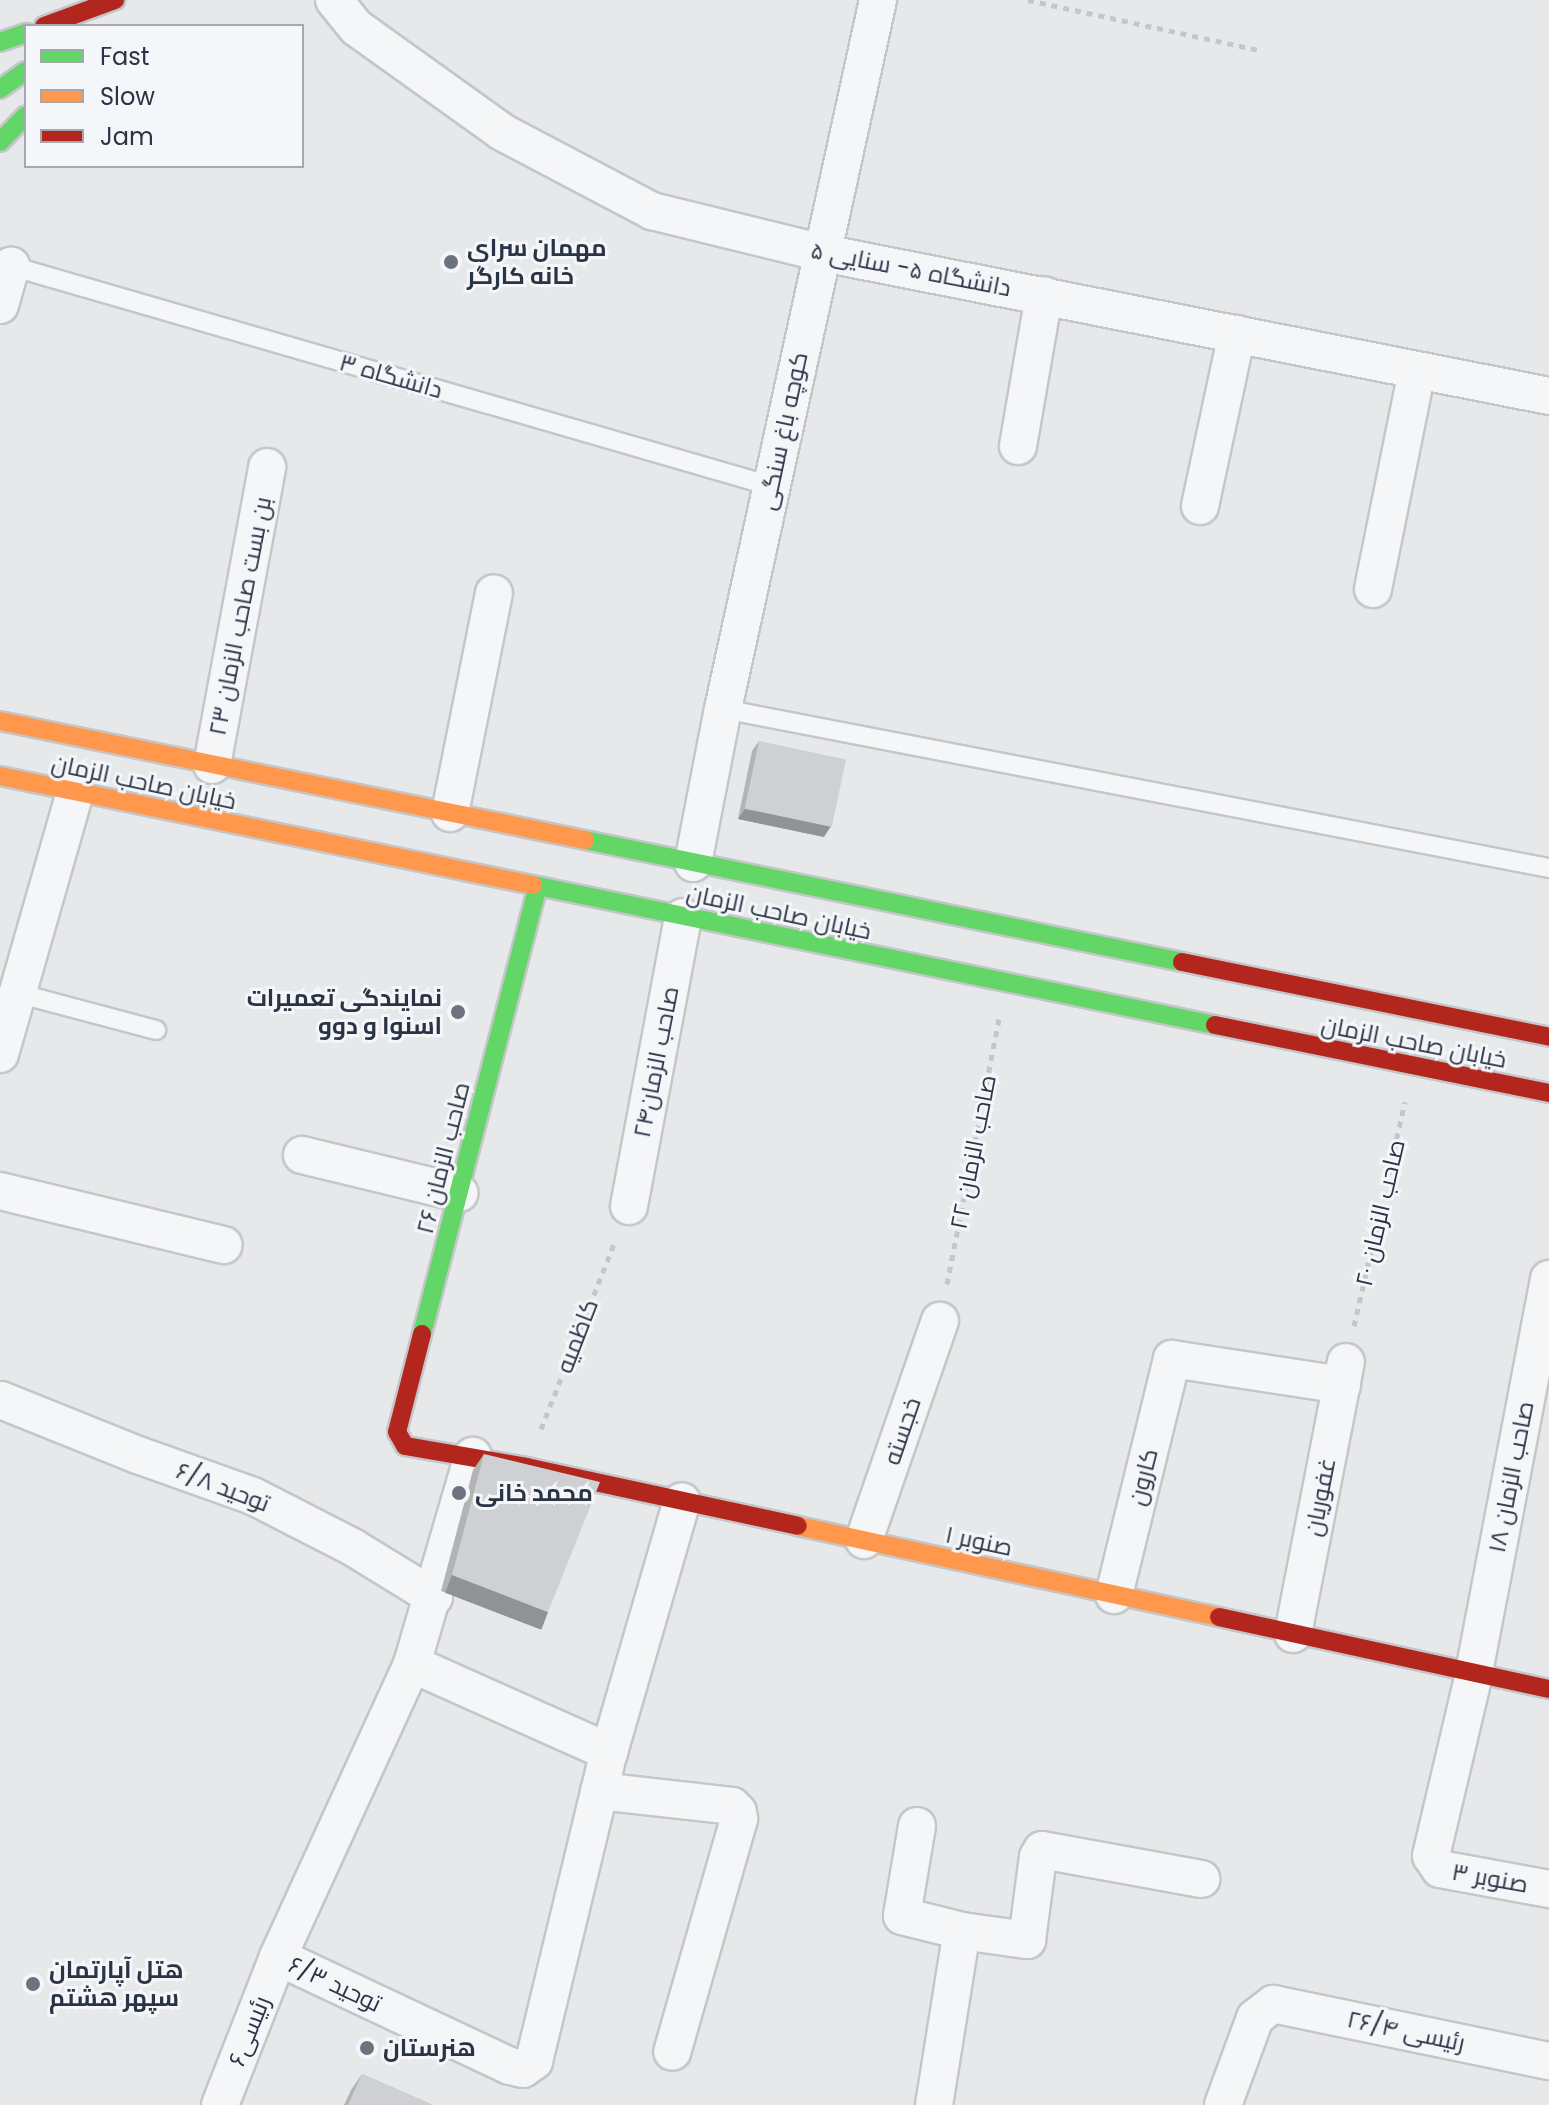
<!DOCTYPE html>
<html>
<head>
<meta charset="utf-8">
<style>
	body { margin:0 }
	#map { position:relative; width:1549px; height:2105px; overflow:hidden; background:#e6e8ea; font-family:Poppins,Cairo,sans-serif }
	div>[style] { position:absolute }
	.path>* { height:5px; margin-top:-2.5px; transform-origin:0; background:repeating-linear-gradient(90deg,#c5c6ca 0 6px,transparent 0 12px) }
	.roads { filter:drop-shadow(2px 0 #c4c6c8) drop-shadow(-2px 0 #c4c6c8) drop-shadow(0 2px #c4c6c8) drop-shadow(0 -2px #c4c6c8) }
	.lane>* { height:18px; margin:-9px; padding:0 9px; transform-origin:9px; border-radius:9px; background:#f5f6f7 }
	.street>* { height:36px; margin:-18px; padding:0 18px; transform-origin:18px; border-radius:18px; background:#f5f6f7 }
	.fast>* { height:18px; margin:-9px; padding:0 9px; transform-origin:9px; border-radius:9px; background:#63d668 }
	.slow>* { height:18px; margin:-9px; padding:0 9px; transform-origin:9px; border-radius:9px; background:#ff974d }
	.jam>* { height:18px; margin:-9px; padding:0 9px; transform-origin:9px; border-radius:9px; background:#b3261e }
	.wall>* { inset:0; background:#b1b3b5 }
	.shaded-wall>* { inset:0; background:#909294; transform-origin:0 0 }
	.building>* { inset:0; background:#ced0d3; transform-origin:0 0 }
	.dots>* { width:22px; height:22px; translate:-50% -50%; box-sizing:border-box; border:4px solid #f4f6f9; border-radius:50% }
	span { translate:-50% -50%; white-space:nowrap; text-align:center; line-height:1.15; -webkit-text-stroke:6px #f4f6f9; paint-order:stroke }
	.poi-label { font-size:24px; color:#2b3445; font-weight:700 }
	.left { translate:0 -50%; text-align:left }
	.right { translate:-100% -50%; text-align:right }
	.street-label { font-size:24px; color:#2b3445 }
	.legend { position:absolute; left:24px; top:24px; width:280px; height:144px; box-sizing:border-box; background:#f4f6f9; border:2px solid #a4a8b1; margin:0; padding:10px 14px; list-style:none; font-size:24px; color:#2b3445 }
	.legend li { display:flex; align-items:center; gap:16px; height:40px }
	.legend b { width:40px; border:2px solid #a4a8b1 }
</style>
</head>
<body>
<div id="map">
	<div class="path">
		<i style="left:1028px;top:0;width:237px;rotate:12.2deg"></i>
		<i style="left:947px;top:1284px;width:270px;rotate:-78.9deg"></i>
		<i style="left:1354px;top:1326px;width:230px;rotate:-77.2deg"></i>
		<i style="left:541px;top:1429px;width:202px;rotate:-68.5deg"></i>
	</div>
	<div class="roads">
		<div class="lane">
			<i style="left:11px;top:266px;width:791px;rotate:16.14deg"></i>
			<i style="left:723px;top:709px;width:841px;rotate:10.9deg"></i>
			<i style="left:17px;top:993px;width:144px;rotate:14.9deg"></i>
		</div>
		<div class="street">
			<i style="left:334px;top:0;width:36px;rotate:51deg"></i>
			<i style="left:357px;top:28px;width:178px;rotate:35.6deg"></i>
			<i style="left:502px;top:132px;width:170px;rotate:27.8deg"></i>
			<i style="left:652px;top:211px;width:176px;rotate:13.8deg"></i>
			<i style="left:823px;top:253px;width:740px;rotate:11.14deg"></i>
			<i style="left:0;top:305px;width:41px;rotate:-74.2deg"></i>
			<i style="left:1018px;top:446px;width:153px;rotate:-80.2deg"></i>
			<i style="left:1200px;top:506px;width:176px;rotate:-77.9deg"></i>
			<i style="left:1373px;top:589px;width:223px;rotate:-78.6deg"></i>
			<i style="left:212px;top:765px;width:303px;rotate:-79.5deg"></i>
			<i style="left:450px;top:813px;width:224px;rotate:-78.7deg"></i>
			<i style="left:693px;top:863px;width:157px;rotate:-79deg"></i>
			<i style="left:723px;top:709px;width:726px;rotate:-77.67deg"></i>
			<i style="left:0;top:1054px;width:272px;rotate:-74deg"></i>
			<i style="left:302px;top:1155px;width:162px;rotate:13.6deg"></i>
			<i style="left:0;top:1191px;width:230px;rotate:13.6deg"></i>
			<i style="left:629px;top:1206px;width:294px;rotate:-79.4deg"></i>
			<i style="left:1549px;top:1279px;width:402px;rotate:100.8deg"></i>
			<i style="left:1474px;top:1674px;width:187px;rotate:103.3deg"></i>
			<i style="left:1431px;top:1856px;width:16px;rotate:55deg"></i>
			<i style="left:1440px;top:1869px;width:111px;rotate:10.4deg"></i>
			<i style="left:1px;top:1400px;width:148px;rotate:21.9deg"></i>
			<i style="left:138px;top:1455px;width:122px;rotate:19.6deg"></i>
			<i style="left:253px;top:1496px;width:114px;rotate:27.2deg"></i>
			<i style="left:354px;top:1548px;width:94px;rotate:31.5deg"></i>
			<i style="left:864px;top:1540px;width:232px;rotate:-70.9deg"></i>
			<i style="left:1114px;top:1595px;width:243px;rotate:-76.2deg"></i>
			<i style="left:1172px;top:1359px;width:172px;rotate:8.7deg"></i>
			<i style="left:1293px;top:1634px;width:277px;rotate:-79deg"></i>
			<i style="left:412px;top:1664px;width:216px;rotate:24.1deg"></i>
			<i style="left:599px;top:1791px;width:134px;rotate:6.4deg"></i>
			<i style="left:732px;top:1806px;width:8px;rotate:45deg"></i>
			<i style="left:738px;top:1812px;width:7px;rotate:82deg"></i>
			<i style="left:739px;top:1819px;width:242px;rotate:106deg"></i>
			<i style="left:917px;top:1826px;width:91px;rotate:99.5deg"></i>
			<i style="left:902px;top:1916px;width:62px;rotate:14deg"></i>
			<i style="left:962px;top:1931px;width:66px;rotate:7.9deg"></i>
			<i style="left:1027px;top:1940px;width:84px;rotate:-82.5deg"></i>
			<i style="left:1038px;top:1857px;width:8px;rotate:-60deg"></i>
			<i style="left:1042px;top:1850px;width:162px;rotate:10.3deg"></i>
			<i style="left:278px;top:1957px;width:256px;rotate:25.2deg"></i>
			<i style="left:510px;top:2066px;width:13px;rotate:13deg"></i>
			<i style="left:523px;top:2069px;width:14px;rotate:-36deg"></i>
			<i style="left:534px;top:2061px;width:318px;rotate:-76.4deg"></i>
			<i style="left:609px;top:1752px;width:261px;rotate:-73.8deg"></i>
			<i style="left:220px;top:2105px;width:159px;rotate:-68.6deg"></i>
			<i style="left:278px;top:1957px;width:322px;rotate:-65.4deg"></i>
			<i style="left:412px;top:1664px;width:217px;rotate:-73.7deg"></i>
			<i style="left:934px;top:2105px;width:176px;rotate:-80.9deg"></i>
			<i style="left:1223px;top:2105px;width:93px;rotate:-69.8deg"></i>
			<i style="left:1255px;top:2018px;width:23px;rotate:-38deg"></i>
			<i style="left:1273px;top:2004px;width:282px;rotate:11.7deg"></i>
		</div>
		<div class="fast">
			<i style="left:0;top:42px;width:28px;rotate:-19deg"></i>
			<i style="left:0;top:89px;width:32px;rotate:-35deg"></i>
			<i style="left:0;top:142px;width:37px;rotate:-46deg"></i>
			<i style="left:585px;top:840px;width:609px;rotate:11.55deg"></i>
			<i style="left:533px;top:885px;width:696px;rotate:11.6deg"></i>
			<i style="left:422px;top:1334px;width:462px;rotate:-75.5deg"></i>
		</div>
		<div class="slow">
			<i style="left:0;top:721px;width:597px;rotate:11.5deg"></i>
			<i style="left:0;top:776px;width:544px;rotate:11.56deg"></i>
			<i style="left:798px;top:1526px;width:431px;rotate:12.2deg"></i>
		</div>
		<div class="jam">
			<i style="left:44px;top:26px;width:76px;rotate:-20.1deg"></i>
			<i style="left:1182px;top:962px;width:375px;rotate:11.5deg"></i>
			<i style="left:1215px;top:1025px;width:341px;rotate:11.5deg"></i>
			<i style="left:422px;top:1334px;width:101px;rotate:104.3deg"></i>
			<i style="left:397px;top:1432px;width:16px;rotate:60deg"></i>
			<i style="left:405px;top:1446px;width:123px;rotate:9.8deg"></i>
			<i style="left:526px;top:1467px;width:278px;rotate:12.2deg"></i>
			<i style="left:1219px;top:1617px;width:338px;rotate:12.3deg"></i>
		</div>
	</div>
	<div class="wall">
		<i style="clip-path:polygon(759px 741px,824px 837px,738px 819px,752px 751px)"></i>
		<i style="clip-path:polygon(484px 1454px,537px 1628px,441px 1591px,473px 1470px)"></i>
		<i style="clip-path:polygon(362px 2074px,433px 2105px,344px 2105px,351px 2090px)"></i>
	</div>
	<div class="shaded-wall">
		<i style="clip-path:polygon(745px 809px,831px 826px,824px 837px,738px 819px)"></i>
		<i style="left:452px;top:1575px;width:103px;height:19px;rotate:21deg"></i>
	</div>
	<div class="building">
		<i style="left:759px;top:741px;width:89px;height:69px;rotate:12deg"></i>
		<i style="clip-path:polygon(484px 1454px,600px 1482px,548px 1612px,452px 1575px)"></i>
		<i style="clip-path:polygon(362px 2074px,433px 2105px,348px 2105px)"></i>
	</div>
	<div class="dots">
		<i style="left:451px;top:262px;background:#6c737f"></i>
		<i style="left:458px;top:1012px;background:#6c737f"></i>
		<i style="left:459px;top:1493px;background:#6c737f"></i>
		<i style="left:33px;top:1984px;background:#6c737f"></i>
		<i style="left:367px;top:2048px;background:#6c737f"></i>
	</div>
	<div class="poi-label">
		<span class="left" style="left:467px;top:262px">مهمان سرای<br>خانه کارگر</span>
		<span class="right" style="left:442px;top:1012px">نمایندگی تعمیرات<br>اسنوا و دوو</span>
		<span class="left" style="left:475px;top:1493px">محمد خانی</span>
		<span class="left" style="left:49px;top:1984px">هتل آپارتمان<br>سپهر هشتم</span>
		<span class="left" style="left:383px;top:2048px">هنرستان</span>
	</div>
	<div class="street-label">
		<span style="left:911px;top:269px;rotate:11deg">دانشگاه ۵- سنایی ۵</span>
		<span style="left:391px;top:376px;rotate:16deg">دانشگاه ۳</span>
		<span style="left:783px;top:431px;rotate:-78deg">کوچه باغ سنگی</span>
		<span style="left:240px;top:616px;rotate:-79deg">بن بست صاحب الزمان ۲۳</span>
		<span style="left:144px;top:782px;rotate:12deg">خیابان صاحب الزمان</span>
		<span style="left:779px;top:912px;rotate:12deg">خیابان صاحب الزمان</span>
		<span style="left:1414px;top:1042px;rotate:11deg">خیابان صاحب الزمان</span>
		<span style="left:656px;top:1062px;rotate:-79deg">صاحب الزمان۲۴</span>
		<span style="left:973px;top:1152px;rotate:-79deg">صاحب الزمان ۲۲</span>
		<span style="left:443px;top:1158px;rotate:-76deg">صاحب الزمان ۲۶</span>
		<span style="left:1380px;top:1213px;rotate:-77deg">صاحب الزمان ۲۰</span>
		<span style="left:577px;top:1336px;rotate:-69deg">کاظمیه</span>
		<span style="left:902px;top:1431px;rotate:-71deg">خجسته</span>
		<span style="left:1143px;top:1477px;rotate:-76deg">کارون</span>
		<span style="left:1511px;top:1477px;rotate:-79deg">صاحب الزمان ۱۸</span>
		<span style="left:223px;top:1487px;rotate:21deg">توحید ۶/۸</span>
		<span style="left:1320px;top:1497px;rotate:-79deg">غفوریان</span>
		<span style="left:979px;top:1541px;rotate:12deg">صنوبر ۱</span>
		<span style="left:1490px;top:1878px;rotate:10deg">صنوبر ۳</span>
		<span style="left:335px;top:1984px;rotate:25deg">توحید ۶/۳</span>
		<span style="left:249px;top:2031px;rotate:-68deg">رئیسی۶</span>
		<span style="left:1406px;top:2031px;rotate:12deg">رئیسی ۲۶/۴</span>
	</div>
	<ul class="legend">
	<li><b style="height:10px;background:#63d668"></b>Fast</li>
	<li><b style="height:10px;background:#ff974d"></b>Slow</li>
	<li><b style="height:10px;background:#b3261e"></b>Jam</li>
	</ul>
</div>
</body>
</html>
